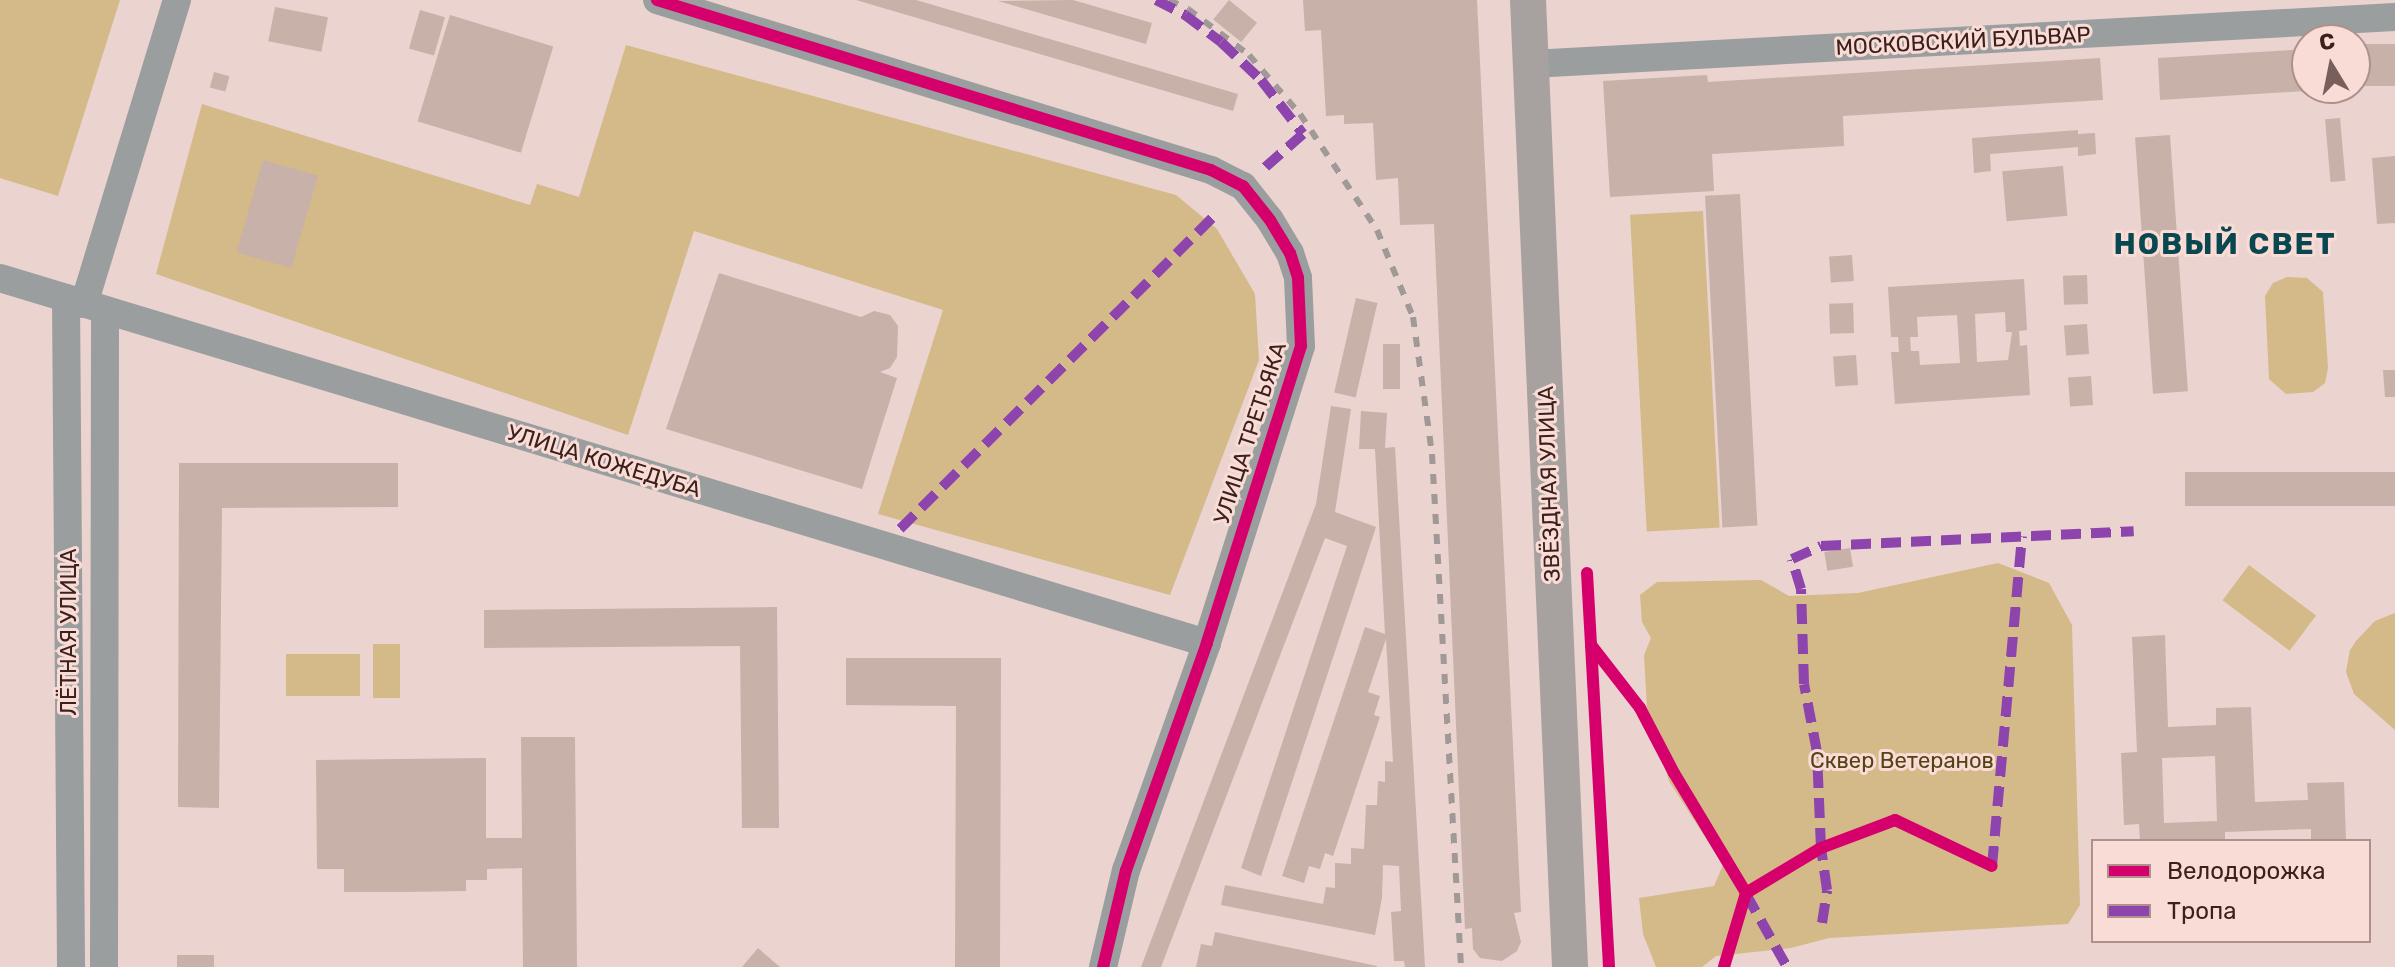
<!DOCTYPE html>
<html>
<head>
<meta charset="utf-8">
<style>
	body { margin:0 }
	#map { position:relative; width:2395px; height:967px; overflow:hidden; background:#ebd3cf; font-family:Rubik,sans-serif }
	div>[style] { position:absolute }
	.green>* { inset:0; background:#d4b989; transform-origin:0 0 }
	.building>* { inset:0; background:#c7b1a8; transform-origin:0 0 }
	.minor>* { height:28px; margin:-14px; padding:0 14px; transform-origin:14px; border-radius:14px; background:#9b9e9f }
	.major>* { height:36px; margin:-18px; padding:0 18px; transform-origin:18px; border-radius:18px; background:#a7a1a0 }
	.rail>* { height:6px; margin-top:-3px; transform-origin:0; background:repeating-linear-gradient(90deg,#a09998 0 10px,transparent 0 20px) }
	.quiet>* { height:10px; margin-top:-5px; transform-origin:0; background:repeating-linear-gradient(90deg,#8e44ad 0 20px,transparent 0 30px) }
	.cycleway>* { height:12px; margin:-6px; padding:0 6px; transform-origin:6px; border-radius:6px; background:#d6006c }
	span { translate:-50% -50%; white-space:nowrap; text-align:center; line-height:1.15; -webkit-text-stroke:6px #fadcd6; paint-order:stroke }
	.street-label { font-size:22px; color:#3c201c }
	.park-label { font-size:22px; color:#524214 }
	.district-label { font-size:30px; color:#094851; font-weight:700; letter-spacing:2px }
	.legend { position:absolute; left:2091px; top:839px; width:280px; height:104px; box-sizing:border-box; background:#fadcd6; border:2px solid #ae918c; margin:0; padding:10px 14px; list-style:none; font-size:24px; color:#3c201c }
	.legend li { display:flex; align-items:center; gap:16px; height:40px }
	.legend b { width:40px; border:2px solid #ae918c }
	.north { position:absolute; left:2291px; top:24px; width:80px; height:80px; box-sizing:border-box; background:#fadcd6; border:2px solid #ae918c; border-radius:50%; rotate:350deg; font-size:22px; font-weight:700; line-height:32px; text-align:center; color:#3c201c }
	.north::after { content:''; display:block; margin:auto; width:28px; height:36px; background:#795f5b; clip-path:polygon(50% 0,100% 100%,50% 72%,0 100%) }
</style>
</head>
<body>
<div id="map">
	<div class="green">
		<i style="clip-path:polygon(0 0,120px 0,58px 196px,0 178px)"></i>
		<i style="clip-path:polygon(626px 45px,1176px 195px,1217px 229px,1255px 294px,1259px 360px,1170px 595px,878px 514px,943px 310px,694px 231px,628px 435px,156px 274px,202px 104px,530px 205px,537px 184px,579px 197px)"></i>
		<i style="left:1703px;top:211px;width:317px;height:73px;rotate:87deg"></i>
		<i style="clip-path:polygon(2287px 277px,2307px 278px,2323px 292px,2328px 368px,2325px 383px,2313px 392px,2286px 394px,2269px 379px,2265px 296px,2273px 283px)"></i>
		<i style="clip-path:polygon(1998px 563px,2049px 583px,2072px 625px,2080px 905px,2068px 924px,1829px 938px,1791px 948px,1716px 956px,1702px 967px,1656px 967px,1643px 934px,1639px 898px,1714px 886px,1723px 865px,1669px 781px,1647px 708px,1644px 655px,1651px 638px,1642px 622px,1640px 595px,1657px 582px,1761px 580px,1789px 596px,1858px 593px)"></i>
		<i style="left:2249px;top:565px;width:84px;height:44px;rotate:37deg"></i>
		<i style="clip-path:polygon(2395px 613px,2395px 730px,2354px 694px,2346px 672px,2350px 650px,2356px 641px,2375px 621px)"></i>
		<i style="left:373px;top:644px;width:27px;height:54px"></i>
		<i style="left:286px;top:654px;width:74px;height:42px"></i>
	</div>
	<div class="building">
		<i style="clip-path:polygon(856px 0,916px 0,1238px 94px,1233px 111px)"></i>
		<i style="clip-path:polygon(1073px 0,1152px 23px,1146px 44px,998px 1px)"></i>
		<i style="left:1229px;top:0;width:36px;height:25px;rotate:39deg"></i>
		<i style="clip-path:polygon(1303px 0,1477px 0,1521px 912px,1514px 913px,1521px 942px,1517px 951px,1502px 961px,1480px 958px,1473px 949px,1472px 928px,1465px 929px,1434px 224px,1400px 225px,1398px 178px,1376px 180px,1373px 123px,1344px 124px,1344px 115px,1326px 116px,1321px 30px,1305px 31px)"></i>
		<i style="left:275px;top:7px;width:54px;height:35px;rotate:11deg"></i>
		<i style="left:420px;top:10px;width:26px;height:40px;rotate:16deg"></i>
		<i style="left:450px;top:15px;width:108px;height:111px;rotate:17deg"></i>
		<i style="left:2395px;top:44px;width:42px;height:40px;rotate:90deg"></i>
		<i style="clip-path:polygon(2307px 49px,2307px 88px,2321px 90px,2160px 100px,2158px 58px)"></i>
		<i style="clip-path:polygon(2100px 58px,2103px 100px,1843px 116px,1844px 146px,1712px 154px,1714px 191px,1610px 197px,1603px 81px,1707px 75px,1708px 82px)"></i>
		<i style="left:214px;top:72px;width:16px;height:16px;rotate:15deg"></i>
		<i style="left:2340px;top:118px;width:63px;height:15px;rotate:85deg"></i>
		<i style="clip-path:polygon(2078px 130px,2078px 134px,2095px 133px,2096px 154px,2078px 156px,2078px 147px,1990px 154px,1991px 171px,1974px 173px,1972px 138px)"></i>
		<i style="left:2170px;top:135px;width:257px;height:35px;rotate:86deg"></i>
		<i style="clip-path:polygon(2395px 156px,2395px 223px,2377px 224px,2372px 158px)"></i>
		<i style="left:263px;top:160px;width:57px;height:96px;rotate:16deg"></i>
		<i style="left:2063px;top:166px;width:50px;height:61px;rotate:85deg"></i>
		<i style="left:1740px;top:194px;width:332px;height:35px;rotate:87deg"></i>
		<i style="left:1852px;top:255px;width:26px;height:23px;rotate:86deg"></i>
		<i style="clip-path:polygon(719px 273px,861px 317px,874px 311px,890px 315px,898px 326px,897px 357px,890px 368px,880px 372px,897px 378px,862px 489px,666px 429px)"></i>
		<i style="left:2087px;top:275px;width:29px;height:24px;rotate:88deg"></i>
		<i style="clip-path:polygon(evenodd,2024px 279px,2027px 330px,2019px 331px,2020px 346px,2027px 345px,2030px 395px,1895px 404px,1891px 352px,1899px 352px,1898px 337px,1891px 337px,1888px 287px,2024px 279px,2005px 312px,2006px 332px,2012px 332px,2008px 360px,1977px 362px,1975px 314px,2005px 312px,2024px 279px,1957px 315px,1960px 363px,1920px 365px,1919px 351px,1911px 351px,1910px 337px,1918px 337px,1917px 317px,1957px 315px)"></i>
		<i style="left:1356px;top:298px;width:22px;height:97px;rotate:13deg"></i>
		<i style="left:1853px;top:303px;width:30px;height:24px;rotate:88deg"></i>
		<i style="left:2087px;top:324px;width:30px;height:23px;rotate:86deg"></i>
		<i style="left:1383px;top:344px;width:17px;height:45px"></i>
		<i style="left:1856px;top:355px;width:30px;height:23px;rotate:86deg"></i>
		<i style="clip-path:polygon(2383px 370px,2395px 370px,2395px 397px,2385px 397px)"></i>
		<i style="left:2091px;top:376px;width:29px;height:23px;rotate:86deg"></i>
		<i style="clip-path:polygon(1331px 406px,1351px 409px,1335px 512px,1376px 527px,1261px 876px,1241px 868px,1347px 546px,1325px 538px,1161px 967px,1141px 967px,1316px 504px)"></i>
		<i style="clip-path:polygon(1361px 411px,1387px 413px,1385px 448px,1395px 447px,1425px 967px,1405px 967px,1404px 961px,1394px 961px,1391px 912px,1401px 911px,1399px 866px,1383px 865px,1382px 898px,1375px 935px,1221px 905px,1225px 885px,1323px 904px,1326px 887px,1335px 888px,1335px 863px,1351px 864px,1351px 848px,1364px 849px,1366px 805px,1377px 805px,1378px 781px,1385px 782px,1385px 761px,1393px 762px,1386px 639px,1368px 692px,1380px 696px,1374px 715px,1380px 717px,1333px 856px,1325px 853px,1320px 869px,1309px 866px,1304px 883px,1282px 876px,1365px 627px,1385px 634px,1375px 449px,1359px 449px)"></i>
		<i style="clip-path:polygon(179px 463px,398px 463px,398px 507px,222px 508px,219px 808px,178px 807px)"></i>
		<i style="left:2395px;top:472px;width:34px;height:210px;rotate:90deg"></i>
		<i style="left:1850px;top:548px;width:19px;height:26px;rotate:81deg"></i>
		<i style="clip-path:polygon(777px 607px,779px 828px,742px 828px,740px 646px,484px 648px,484px 610px)"></i>
		<i style="clip-path:polygon(evenodd,2165px 635px,2168px 727px,2216px 725px,2216px 708px,2251px 707px,2255px 802px,2308px 800px,2307px 783px,2344px 782px,2346px 841px,2311px 841px,2311px 829px,2225px 832px,2225px 841px,2140px 841px,2139px 824px,2124px 825px,2121px 753px,2137px 752px,2132px 637px,2165px 635px,2215px 756px,2217px 821px,2164px 823px,2162px 758px,2215px 756px)"></i>
		<i style="clip-path:polygon(846px 658px,1001px 658px,1000px 967px,955px 967px,956px 706px,846px 705px)"></i>
		<i style="clip-path:polygon(521px 737px,575px 737px,577px 967px,523px 967px,522px 868px,487px 869px,487px 880px,466px 880px,466px 891px,405px 892px,344px 892px,344px 869px,317px 869px,316px 760px,486px 758px,486px 838px,522px 838px)"></i>
		<i style="clip-path:polygon(1215px 932px,1377px 966px,1377px 967px,1196px 967px,1201px 944px,1212px 946px)"></i>
		<i style="clip-path:polygon(758px 948px,780px 967px,742px 967px)"></i>
		<i style="left:177px;top:955px;width:37px;height:12px"></i>
	</div>
	<div class="minor">
		<i style="left:657px;top:0;width:579px;rotate:17.06deg"></i>
		<i style="left:1211px;top:170px;width:36px;rotate:27deg"></i>
		<i style="left:1243px;top:186px;width:43px;rotate:51.5deg"></i>
		<i style="left:1270px;top:220px;width:39px;rotate:59deg"></i>
		<i style="left:1290px;top:253px;width:26px;rotate:72deg"></i>
		<i style="left:1298px;top:278px;width:68px;rotate:87.5deg"></i>
		<i style="left:1301px;top:346px;width:312px;rotate:107.6deg"></i>
		<i style="left:1207px;top:643px;width:241px;rotate:109.6deg"></i>
		<i style="left:1126px;top:870px;width:100px;rotate:103.3deg"></i>
		<i style="left:1531px;top:64px;width:865px;rotate:-3.11deg"></i>
		<i style="left:0;top:278px;width:1261px;rotate:16.83deg"></i>
		<i style="left:66px;top:298px;width:669px;rotate:89.57deg"></i>
		<i style="left:84px;top:304px;width:318px;rotate:-73deg"></i>
		<i style="left:104px;top:967px;width:657px;rotate:-89.91deg"></i>
	</div>
	<div class="major">
		<i style="left:1528px;top:0;width:968px;rotate:87.51deg"></i>
	</div>
	<div class="rail">
		<i style="left:1169px;top:0;width:21px;rotate:25deg"></i>
		<i style="left:1188px;top:9px;width:76px;rotate:37deg"></i>
		<i style="left:1249px;top:55px;width:78px;rotate:49.2deg"></i>
		<i style="left:1300px;top:114px;width:139px;rotate:56.4deg"></i>
		<i style="left:1377px;top:230px;width:94px;rotate:67.5deg"></i>
		<i style="left:1413px;top:317px;width:138px;rotate:82.1deg"></i>
		<i style="left:1432px;top:454px;width:514px;rotate:86.76deg"></i>
	</div>
	<div class="quiet">
		<i style="left:1156px;top:0;width:33px;rotate:27deg"></i>
		<i style="left:1185px;top:15px;width:45px;rotate:36.9deg"></i>
		<i style="left:1221px;top:42px;width:55px;rotate:43.5deg"></i>
		<i style="left:1261px;top:80px;width:68px;rotate:52.1deg"></i>
		<i style="left:1303px;top:134px;width:55px;rotate:138.7deg"></i>
		<i style="left:900px;top:529px;width:445px;rotate:-44.9deg"></i>
		<i style="left:1992px;top:866px;width:331px;rotate:-84.8deg"></i>
		<i style="left:1746px;top:894px;width:84px;rotate:60.7deg"></i>
		<i style="left:1822px;top:923px;width:33px;rotate:-81deg"></i>
		<i style="left:1827px;top:890px;width:42px;rotate:-98.1deg"></i>
		<i style="left:1821px;top:848px;width:96px;rotate:-92.4deg"></i>
		<i style="left:1817px;top:752px;width:69px;rotate:-100.8deg"></i>
		<i style="left:1804px;top:684px;width:95px;rotate:-91.8deg"></i>
		<i style="left:1801px;top:589px;width:31px;rotate:-107deg"></i>
		<i style="left:1792px;top:559px;width:32px;rotate:-24deg"></i>
		<i style="left:1821px;top:546px;width:313px;rotate:-2.7deg"></i>
	</div>
	<div class="cycleway">
		<i style="left:657px;top:0;width:579px;rotate:17.06deg"></i>
		<i style="left:1211px;top:170px;width:36px;rotate:27deg"></i>
		<i style="left:1243px;top:186px;width:43px;rotate:51.5deg"></i>
		<i style="left:1270px;top:220px;width:39px;rotate:59deg"></i>
		<i style="left:1290px;top:253px;width:26px;rotate:72deg"></i>
		<i style="left:1298px;top:278px;width:68px;rotate:87.5deg"></i>
		<i style="left:1301px;top:346px;width:312px;rotate:107.6deg"></i>
		<i style="left:1207px;top:643px;width:241px;rotate:109.6deg"></i>
		<i style="left:1126px;top:870px;width:100px;rotate:103.3deg"></i>
		<i style="left:1587px;top:573px;width:395px;rotate:86.8deg"></i>
		<i style="left:1591px;top:645px;width:80px;rotate:52.1deg"></i>
		<i style="left:1640px;top:708px;width:73px;rotate:62.4deg"></i>
		<i style="left:1674px;top:773px;width:140px;rotate:59deg"></i>
		<i style="left:1746px;top:893px;width:77px;rotate:106.6deg"></i>
		<i style="left:1746px;top:893px;width:87px;rotate:-31deg"></i>
		<i style="left:1821px;top:848px;width:79px;rotate:-20.7deg"></i>
		<i style="left:1895px;top:820px;width:107px;rotate:25.4deg"></i>
	</div>
	<div class="street-label">
		<span style="left:1963px;top:41px;rotate:-3deg">МОСКОВСКИЙ БУЛЬВАР</span>
		<span style="left:1250px;top:433px;rotate:-72deg">УЛИЦА ТРЕТЬЯКА</span>
		<span style="left:604px;top:461px;rotate:17deg">УЛИЦА КОЖЕДУБА</span>
		<span style="left:1549px;top:484px;rotate:-92deg">ЗВЁЗДНАЯ УЛИЦА</span>
		<span style="left:69px;top:632px;rotate:-90deg">ЛЁТНАЯ УЛИЦА</span>
	</div>
	<div class="park-label">
		<span style="left:1902px;top:761px">Сквер Ветеранов</span>
	</div>
	<div class="district-label">
		<span style="left:2225px;top:244px">НОВЫЙ СВЕТ</span>
	</div>
	<ul class="legend">
	<li><b style="height:10px;background:#d6006c"></b>Велодорожка</li>
	<li><b style="height:10px;background:#8e44ad"></b>Тропа</li>
	</ul>
	<div class="north">С</div>
</div>
</body>
</html>
